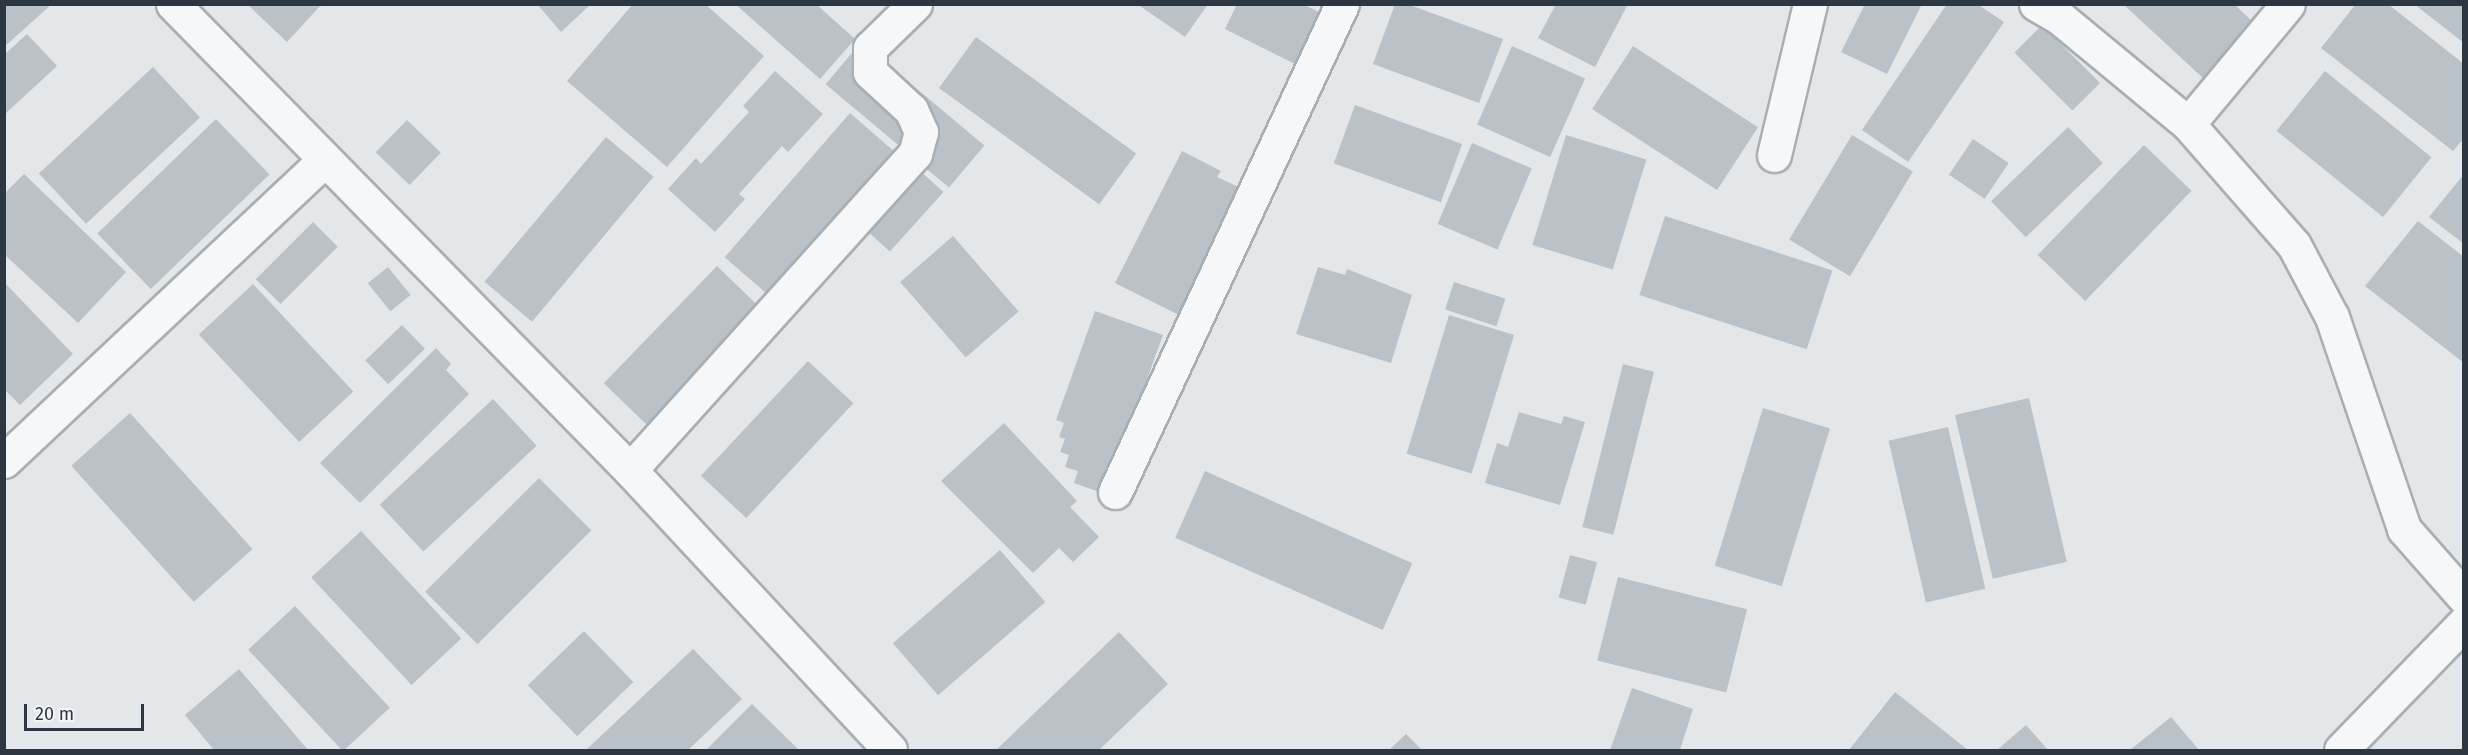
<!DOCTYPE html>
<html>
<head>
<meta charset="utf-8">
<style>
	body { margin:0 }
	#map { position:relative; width:2468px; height:755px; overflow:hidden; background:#e3e7ea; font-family:"Fira Sans",sans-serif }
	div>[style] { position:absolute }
	.building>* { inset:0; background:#bac1c7; transform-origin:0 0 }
	.roads { filter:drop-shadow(2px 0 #a8afb4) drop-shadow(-2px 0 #a8afb4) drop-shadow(0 2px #a8afb4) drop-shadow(0 -2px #a8afb4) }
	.minor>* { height:33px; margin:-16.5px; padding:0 16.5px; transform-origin:16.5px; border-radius:16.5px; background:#f5f7f9 }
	span { translate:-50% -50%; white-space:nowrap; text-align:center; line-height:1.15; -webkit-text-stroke:4.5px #f3f5f7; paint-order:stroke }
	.frame { position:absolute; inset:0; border:6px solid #2c3741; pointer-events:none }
	.scale { position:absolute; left:24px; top:704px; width:120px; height:27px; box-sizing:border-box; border:3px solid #2c3741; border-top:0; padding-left:8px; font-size:18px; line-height:21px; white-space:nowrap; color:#2c3741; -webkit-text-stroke:4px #f3f5f7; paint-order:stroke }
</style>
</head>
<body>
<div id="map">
	<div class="building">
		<i style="clip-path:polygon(4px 4px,52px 4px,4px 47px)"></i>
		<i style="clip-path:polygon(247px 4px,322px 4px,287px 42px)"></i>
		<i style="clip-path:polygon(537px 4px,591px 4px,561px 32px)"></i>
		<i style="clip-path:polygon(633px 4px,705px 4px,764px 56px,667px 167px,567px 81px)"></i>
		<i style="clip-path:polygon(735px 4px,816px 4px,855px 39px,820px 79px)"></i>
		<i style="clip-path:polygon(1137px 4px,1208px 4px,1185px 37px)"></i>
		<i style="clip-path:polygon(1237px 4px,1303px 4px,1322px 14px,1297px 65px,1225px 29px)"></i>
		<i style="clip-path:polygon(1395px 4px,1407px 4px,1503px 39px,1479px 103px,1373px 64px)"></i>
		<i style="clip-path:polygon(1556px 4px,1628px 4px,1595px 67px,1538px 38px)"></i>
		<i style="clip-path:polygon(1865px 4px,1922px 4px,1887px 74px,1841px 52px)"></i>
		<i style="clip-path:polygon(1947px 4px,1977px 4px,2004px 22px,1908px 162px,1862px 130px)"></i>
		<i style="clip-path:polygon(2123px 4px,2234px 4px,2254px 23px,2204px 79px)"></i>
		<i style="clip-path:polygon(2356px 4px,2388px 4px,2464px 64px,2464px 138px,2453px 151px,2321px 48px)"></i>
		<i style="clip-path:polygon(2414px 4px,2464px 4px,2464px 43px)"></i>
		<i style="left:2042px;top:25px;width:82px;height:39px;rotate:45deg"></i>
		<i style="clip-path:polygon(27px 34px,57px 66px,4px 115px,4px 55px)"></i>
		<i style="left:976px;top:37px;width:198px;height:63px;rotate:36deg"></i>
		<i style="left:861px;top:42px;width:161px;height:55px;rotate:40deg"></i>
		<i style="left:1512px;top:46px;width:80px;height:86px;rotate:24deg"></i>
		<i style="left:1633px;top:46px;width:149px;height:75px;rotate:33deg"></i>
		<i style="left:153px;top:67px;width:69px;height:156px;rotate:47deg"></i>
		<i style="clip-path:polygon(775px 71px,823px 114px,788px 152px,782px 146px,739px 194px,745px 199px,715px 232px,668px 189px,696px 158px,701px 164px,749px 112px,743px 106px)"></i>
		<i style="left:2325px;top:71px;width:137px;height:77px;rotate:39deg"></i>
		<i style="left:1355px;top:105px;width:114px;height:62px;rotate:20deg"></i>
		<i style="left:850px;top:113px;width:72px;height:191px;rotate:41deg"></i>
		<i style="left:216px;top:119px;width:77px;height:165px;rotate:46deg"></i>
		<i style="left:407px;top:120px;width:47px;height:45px;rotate:44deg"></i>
		<i style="left:2068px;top:127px;width:50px;height:107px;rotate:46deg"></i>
		<i style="left:1566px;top:135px;width:84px;height:115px;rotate:17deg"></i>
		<i style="left:1852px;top:135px;width:71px;height:122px;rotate:31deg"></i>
		<i style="left:606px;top:137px;width:62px;height:189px;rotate:40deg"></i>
		<i style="left:1973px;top:139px;width:43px;height:43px;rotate:34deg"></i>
		<i style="left:1472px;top:143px;width:65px;height:88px;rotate:23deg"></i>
		<i style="left:2144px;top:145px;width:66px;height:153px;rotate:44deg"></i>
		<i style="clip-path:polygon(1182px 151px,1221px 171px,1217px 177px,1243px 189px,1179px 315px,1115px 283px)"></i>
		<i style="left:910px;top:162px;width:45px;height:80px;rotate:42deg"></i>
		<i style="clip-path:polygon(24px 174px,126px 272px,78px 323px,4px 254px,4px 194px)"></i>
		<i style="clip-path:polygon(2464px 174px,2464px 244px,2429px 217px)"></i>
		<i style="left:1665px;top:216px;width:176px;height:83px;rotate:18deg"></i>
		<i style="clip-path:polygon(2418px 221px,2464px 257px,2464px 363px,2365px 286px)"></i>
		<i style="left:313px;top:222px;width:35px;height:81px;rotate:45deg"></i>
		<i style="left:953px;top:236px;width:100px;height:70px;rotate:49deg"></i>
		<i style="left:717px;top:266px;width:76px;height:163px;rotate:44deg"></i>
		<i style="left:388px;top:267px;width:36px;height:26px;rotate:51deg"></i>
		<i style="clip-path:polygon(1318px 267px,1345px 275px,1347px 269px,1412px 295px,1391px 363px,1296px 334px)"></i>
		<i style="clip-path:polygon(4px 282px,73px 354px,20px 405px,4px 389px)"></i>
		<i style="left:1454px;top:282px;width:54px;height:29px;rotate:18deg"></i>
		<i style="left:253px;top:284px;width:147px;height:74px;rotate:47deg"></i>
		<i style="clip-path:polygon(1095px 311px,1163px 335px,1105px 494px,1074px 483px,1078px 471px,1065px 467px,1069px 455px,1060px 452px,1065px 439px,1059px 437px,1064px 423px,1056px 420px)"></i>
		<i style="left:1449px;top:315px;width:68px;height:145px;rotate:17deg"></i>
		<i style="left:402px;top:325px;width:33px;height:51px;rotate:46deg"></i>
		<i style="clip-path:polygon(436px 348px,451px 364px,446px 370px,469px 394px,360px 503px,320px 463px)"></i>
		<i style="left:808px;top:361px;width:62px;height:157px;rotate:43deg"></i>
		<i style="left:1623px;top:364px;width:32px;height:168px;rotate:14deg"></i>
		<i style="left:2029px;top:398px;width:168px;height:76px;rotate:77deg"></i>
		<i style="left:493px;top:399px;width:64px;height:155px;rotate:47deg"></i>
		<i style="left:1763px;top:408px;width:70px;height:165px;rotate:17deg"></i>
		<i style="clip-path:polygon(1519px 412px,1561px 424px,1564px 416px,1585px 422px,1560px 505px,1485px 483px,1497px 443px,1508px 447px)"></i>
		<i style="left:130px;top:413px;width:183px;height:79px;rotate:48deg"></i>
		<i style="clip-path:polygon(1004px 423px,1077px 501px,1070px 507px,1099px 537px,1073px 562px,1059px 548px,1033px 573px,941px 481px)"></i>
		<i style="left:1948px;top:427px;width:166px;height:61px;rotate:77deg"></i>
		<i style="left:1205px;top:471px;width:227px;height:73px;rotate:24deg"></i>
		<i style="left:539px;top:478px;width:74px;height:161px;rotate:45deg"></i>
		<i style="left:361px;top:531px;width:147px;height:68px;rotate:47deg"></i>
		<i style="left:1000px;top:550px;width:69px;height:142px;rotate:49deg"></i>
		<i style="left:1570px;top:555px;width:28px;height:44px;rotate:15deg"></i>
		<i style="left:1618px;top:577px;width:133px;height:86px;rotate:14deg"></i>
		<i style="left:295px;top:606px;width:139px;height:64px;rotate:47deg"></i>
		<i style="left:584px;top:631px;width:71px;height:78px;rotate:46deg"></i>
		<i style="clip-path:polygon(1119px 632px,1168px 684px,1099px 750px,996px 750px)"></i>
		<i style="clip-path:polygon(693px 649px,742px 699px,688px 750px,586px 750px)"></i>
		<i style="clip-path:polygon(239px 669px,308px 750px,214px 750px,185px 715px)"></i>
		<i style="clip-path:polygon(1632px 688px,1693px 709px,1680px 750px,1610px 750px)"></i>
		<i style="clip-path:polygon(1895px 692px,1968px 750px,1849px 750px)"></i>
		<i style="clip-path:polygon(752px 704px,799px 750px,706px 750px)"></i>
		<i style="clip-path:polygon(2171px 717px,2199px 750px,2130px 750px)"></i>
		<i style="clip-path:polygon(2026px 725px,2048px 750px,1997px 750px)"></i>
		<i style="clip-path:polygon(1406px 734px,1422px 750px,1389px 750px)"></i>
	</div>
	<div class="roads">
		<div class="minor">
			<i style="left:173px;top:4px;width:653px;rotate:45.56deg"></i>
			<i style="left:630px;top:470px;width:382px;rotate:47.1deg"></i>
			<i style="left:2036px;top:4px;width:28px;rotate:30deg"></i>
			<i style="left:2060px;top:18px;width:166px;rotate:39.6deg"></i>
			<i style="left:2188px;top:124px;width:161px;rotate:48.8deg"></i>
			<i style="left:2294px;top:245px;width:81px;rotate:62.2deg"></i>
			<i style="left:2332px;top:317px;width:224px;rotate:71.2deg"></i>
			<i style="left:2404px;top:529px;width:91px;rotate:48.6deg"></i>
			<i style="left:2188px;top:124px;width:156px;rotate:-50.2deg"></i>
			<i style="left:1774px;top:155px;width:155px;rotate:-76.6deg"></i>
			<i style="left:4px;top:461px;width:440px;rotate:-43.2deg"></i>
			<i style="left:630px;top:470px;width:426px;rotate:-48deg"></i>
			<i style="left:915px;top:154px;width:23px;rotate:-75deg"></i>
			<i style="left:921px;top:132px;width:24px;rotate:-114deg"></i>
			<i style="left:911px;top:110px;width:56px;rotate:-137.2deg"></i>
			<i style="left:870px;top:72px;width:24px;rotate:-90deg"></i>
			<i style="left:870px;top:48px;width:63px;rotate:-44.4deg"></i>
			<i style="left:1115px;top:492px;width:538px;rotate:-65.05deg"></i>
			<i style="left:2341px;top:750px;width:177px;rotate:-45.9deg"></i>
		</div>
	</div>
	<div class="frame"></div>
	<div class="scale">20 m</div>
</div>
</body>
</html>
